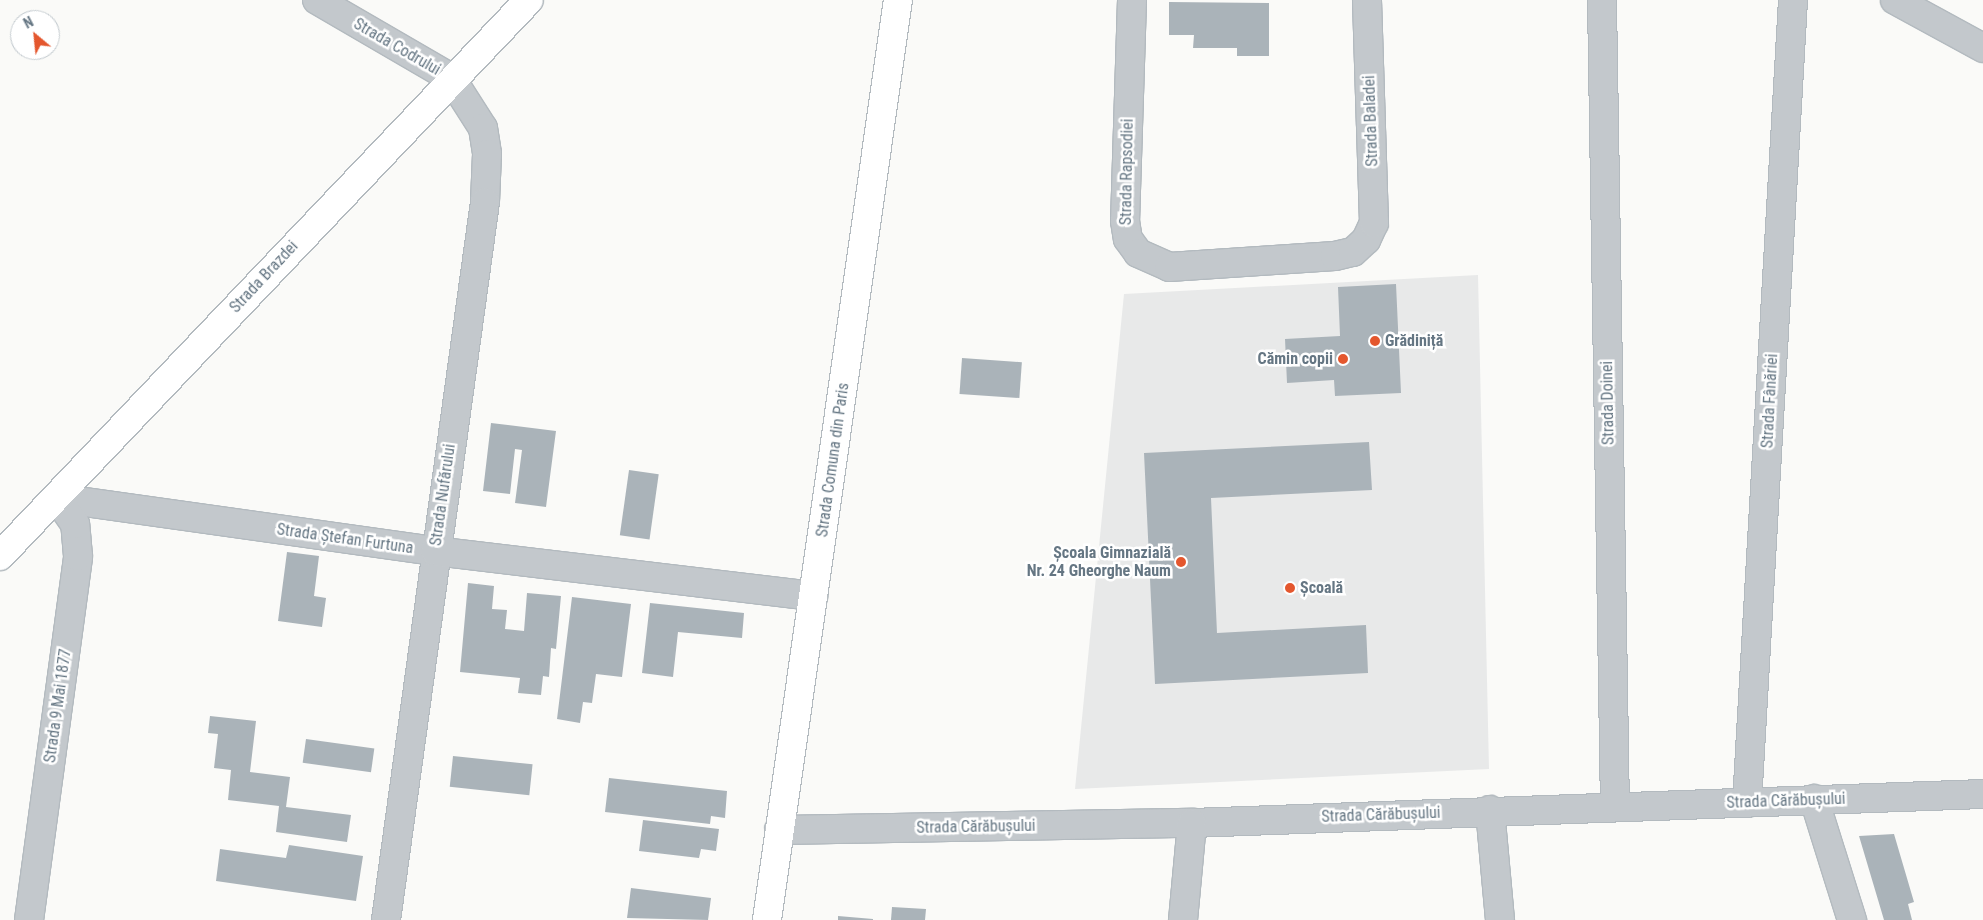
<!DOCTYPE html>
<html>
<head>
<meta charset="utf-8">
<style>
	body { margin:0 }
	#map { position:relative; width:1983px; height:920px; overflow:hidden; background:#fafaf8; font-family:"Roboto Condensed",sans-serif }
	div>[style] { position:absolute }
	.built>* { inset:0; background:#e8e9e9 }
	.building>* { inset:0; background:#aab3b9; transform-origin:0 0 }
	.roads { filter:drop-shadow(1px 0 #b3babf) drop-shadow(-1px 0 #b3babf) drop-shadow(0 1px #b3babf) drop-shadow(0 -1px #b3babf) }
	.street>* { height:28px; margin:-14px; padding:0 14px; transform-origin:14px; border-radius:14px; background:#c3c8cc }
	.secondary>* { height:28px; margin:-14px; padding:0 14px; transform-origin:14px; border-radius:14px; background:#fff }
	.dots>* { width:14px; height:14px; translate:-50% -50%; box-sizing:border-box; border:2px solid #fff; border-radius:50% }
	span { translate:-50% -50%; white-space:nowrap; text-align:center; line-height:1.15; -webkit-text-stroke:5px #fff; paint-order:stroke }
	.street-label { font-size:16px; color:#657683 }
	.poi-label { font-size:16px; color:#657683; font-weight:700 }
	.left { translate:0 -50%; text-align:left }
	.right { translate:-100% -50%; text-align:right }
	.north { position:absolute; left:10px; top:10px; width:50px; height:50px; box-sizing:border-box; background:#fff; border:1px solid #c1c8cd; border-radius:50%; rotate:332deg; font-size:14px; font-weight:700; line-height:20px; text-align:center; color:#657683 }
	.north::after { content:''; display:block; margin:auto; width:18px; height:22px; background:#e4572e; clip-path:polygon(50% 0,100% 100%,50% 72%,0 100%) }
</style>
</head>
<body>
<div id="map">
	<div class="built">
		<i style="clip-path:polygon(1478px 275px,1489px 769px,1075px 789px,1124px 294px)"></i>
	</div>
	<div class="building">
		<i style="clip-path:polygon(1169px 2px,1269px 3px,1269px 56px,1237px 56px,1237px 48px,1193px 48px,1194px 35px,1169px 35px)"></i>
		<i style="clip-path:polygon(1396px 284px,1401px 393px,1335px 396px,1334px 380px,1287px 383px,1285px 339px,1340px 336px,1338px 287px)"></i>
		<i style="left:962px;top:358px;width:60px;height:36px;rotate:4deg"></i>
		<i style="clip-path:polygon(491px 423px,556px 431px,546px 507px,515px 503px,522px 450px,515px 449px,510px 494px,483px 491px)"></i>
		<i style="clip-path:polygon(1369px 442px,1372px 490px,1211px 498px,1217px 633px,1366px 625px,1368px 673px,1155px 684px,1144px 453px)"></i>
		<i style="left:629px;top:470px;width:30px;height:66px;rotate:8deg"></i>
		<i style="clip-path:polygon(287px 552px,319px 556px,314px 596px,326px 598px,322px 627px,278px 621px)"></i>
		<i style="clip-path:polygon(468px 583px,494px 586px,492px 609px,507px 610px,505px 629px,524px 631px,527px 593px,561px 596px,556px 649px,551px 648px,549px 677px,543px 676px,541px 695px,518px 693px,520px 678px,460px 672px)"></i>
		<i style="clip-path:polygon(572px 597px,631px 604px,622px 677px,596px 674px,592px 703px,583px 702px,580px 723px,557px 719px)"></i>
		<i style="clip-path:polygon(650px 603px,744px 613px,742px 638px,678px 632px,673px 677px,642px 673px)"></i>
		<i style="clip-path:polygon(210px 716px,256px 721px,250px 772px,290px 777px,286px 807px,351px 815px,347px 842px,276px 832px,279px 806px,228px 800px,231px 770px,214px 768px,218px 734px,208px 733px)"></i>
		<i style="left:306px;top:739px;width:69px;height:24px;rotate:8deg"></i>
		<i style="left:453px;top:756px;width:80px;height:31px;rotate:6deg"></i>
		<i style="clip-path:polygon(609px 778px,727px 791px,725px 818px,711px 816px,710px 824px,605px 812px)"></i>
		<i style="clip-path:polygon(643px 820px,719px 829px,716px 851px,701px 849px,699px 858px,639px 851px)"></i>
		<i style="clip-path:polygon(1894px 834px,1914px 902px,1908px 904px,1912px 920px,1884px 920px,1859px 836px)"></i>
		<i style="clip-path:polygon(289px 845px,363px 856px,356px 901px,216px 881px,220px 849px,286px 858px)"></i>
		<i style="clip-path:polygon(631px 888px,711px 898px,708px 920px,627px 918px)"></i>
		<i style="clip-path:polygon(892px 907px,926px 909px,925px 920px,891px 920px)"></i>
		<i style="clip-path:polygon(838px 916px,873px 919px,873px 920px,838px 920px)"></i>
	</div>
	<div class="roads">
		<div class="street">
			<i style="left:317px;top:0;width:155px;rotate:30.2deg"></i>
			<i style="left:451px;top:78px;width:59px;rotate:57.4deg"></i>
			<i style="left:483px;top:128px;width:26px;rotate:81deg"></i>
			<i style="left:487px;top:154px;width:48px;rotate:92.4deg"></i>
			<i style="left:485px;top:202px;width:725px;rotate:97.85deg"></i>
			<i style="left:1132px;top:0;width:221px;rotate:91.8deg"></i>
			<i style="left:1125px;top:221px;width:18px;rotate:81deg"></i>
			<i style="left:1128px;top:239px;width:17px;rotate:54deg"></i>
			<i style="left:1138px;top:253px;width:34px;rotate:24deg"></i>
			<i style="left:1169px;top:267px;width:166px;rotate:-3.8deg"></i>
			<i style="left:1335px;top:256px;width:18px;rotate:-13deg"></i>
			<i style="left:1353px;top:252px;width:18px;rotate:-43deg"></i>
			<i style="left:1366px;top:240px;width:19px;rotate:-65deg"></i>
			<i style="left:1374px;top:223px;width:223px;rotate:-91.8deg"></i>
			<i style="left:1602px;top:0;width:806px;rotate:89.08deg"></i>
			<i style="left:1895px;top:0;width:100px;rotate:28.6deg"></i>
			<i style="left:57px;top:498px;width:382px;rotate:8deg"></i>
			<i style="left:435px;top:551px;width:381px;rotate:6.8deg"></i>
			<i style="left:1814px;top:799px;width:127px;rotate:72.6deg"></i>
			<i style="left:1747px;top:803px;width:804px;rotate:-86.72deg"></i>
			<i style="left:1490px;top:810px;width:110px;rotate:84.8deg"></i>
			<i style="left:779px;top:830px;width:413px;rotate:-1deg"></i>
			<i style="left:1192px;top:823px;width:792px;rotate:-2.1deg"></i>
			<i style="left:29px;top:920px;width:367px;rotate:-82.3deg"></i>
			<i style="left:78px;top:556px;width:32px;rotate:-95deg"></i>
			<i style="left:75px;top:524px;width:32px;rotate:-125deg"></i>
			<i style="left:1183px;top:920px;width:97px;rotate:-84.7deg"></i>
		</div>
		<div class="secondary">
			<i style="left:0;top:556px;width:767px;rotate:-46.43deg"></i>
			<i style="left:767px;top:920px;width:929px;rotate:-81.9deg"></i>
		</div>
	</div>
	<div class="dots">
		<i style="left:1375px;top:341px;background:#e4572e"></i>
		<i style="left:1343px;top:359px;background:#e4572e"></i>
		<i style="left:1181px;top:562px;background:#e4572e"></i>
		<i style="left:1290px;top:588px;background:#e4572e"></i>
	</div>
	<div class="street-label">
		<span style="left:397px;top:47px;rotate:30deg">Strada Codrului</span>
		<span style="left:1371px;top:121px;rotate:-92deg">Strada Baladei</span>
		<span style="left:1127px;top:172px;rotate:-89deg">Strada Rapsodiei</span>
		<span style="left:264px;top:277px;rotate:-47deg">Strada Brazdei</span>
		<span style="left:1770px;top:401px;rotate:-87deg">Strada Fânăriei</span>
		<span style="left:1608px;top:403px;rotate:-91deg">Strada Doinei</span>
		<span style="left:833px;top:460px;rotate:-82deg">Strada Comuna din Paris</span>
		<span style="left:443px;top:495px;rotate:-82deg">Strada Nufărului</span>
		<span style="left:345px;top:539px;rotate:8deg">Strada Ștefan Furtuna</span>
		<span style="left:58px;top:706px;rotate:-82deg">Strada 9 Mai 1877</span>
		<span style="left:1786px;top:801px;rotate:-2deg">Strada Cărăbușului</span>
		<span style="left:1381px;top:815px;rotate:-2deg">Strada Cărăbușului</span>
		<span style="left:976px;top:827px;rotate:-1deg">Strada Cărăbușului</span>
	</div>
	<div class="poi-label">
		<span class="left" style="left:1385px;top:341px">Grădiniță</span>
		<span class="right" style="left:1333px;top:359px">Cămin copii</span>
		<span class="right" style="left:1171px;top:562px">Școala Gimnazială<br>Nr. 24 Gheorghe Naum</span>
		<span class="left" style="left:1300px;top:588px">Școală</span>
	</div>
	<div class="north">N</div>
</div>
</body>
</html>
